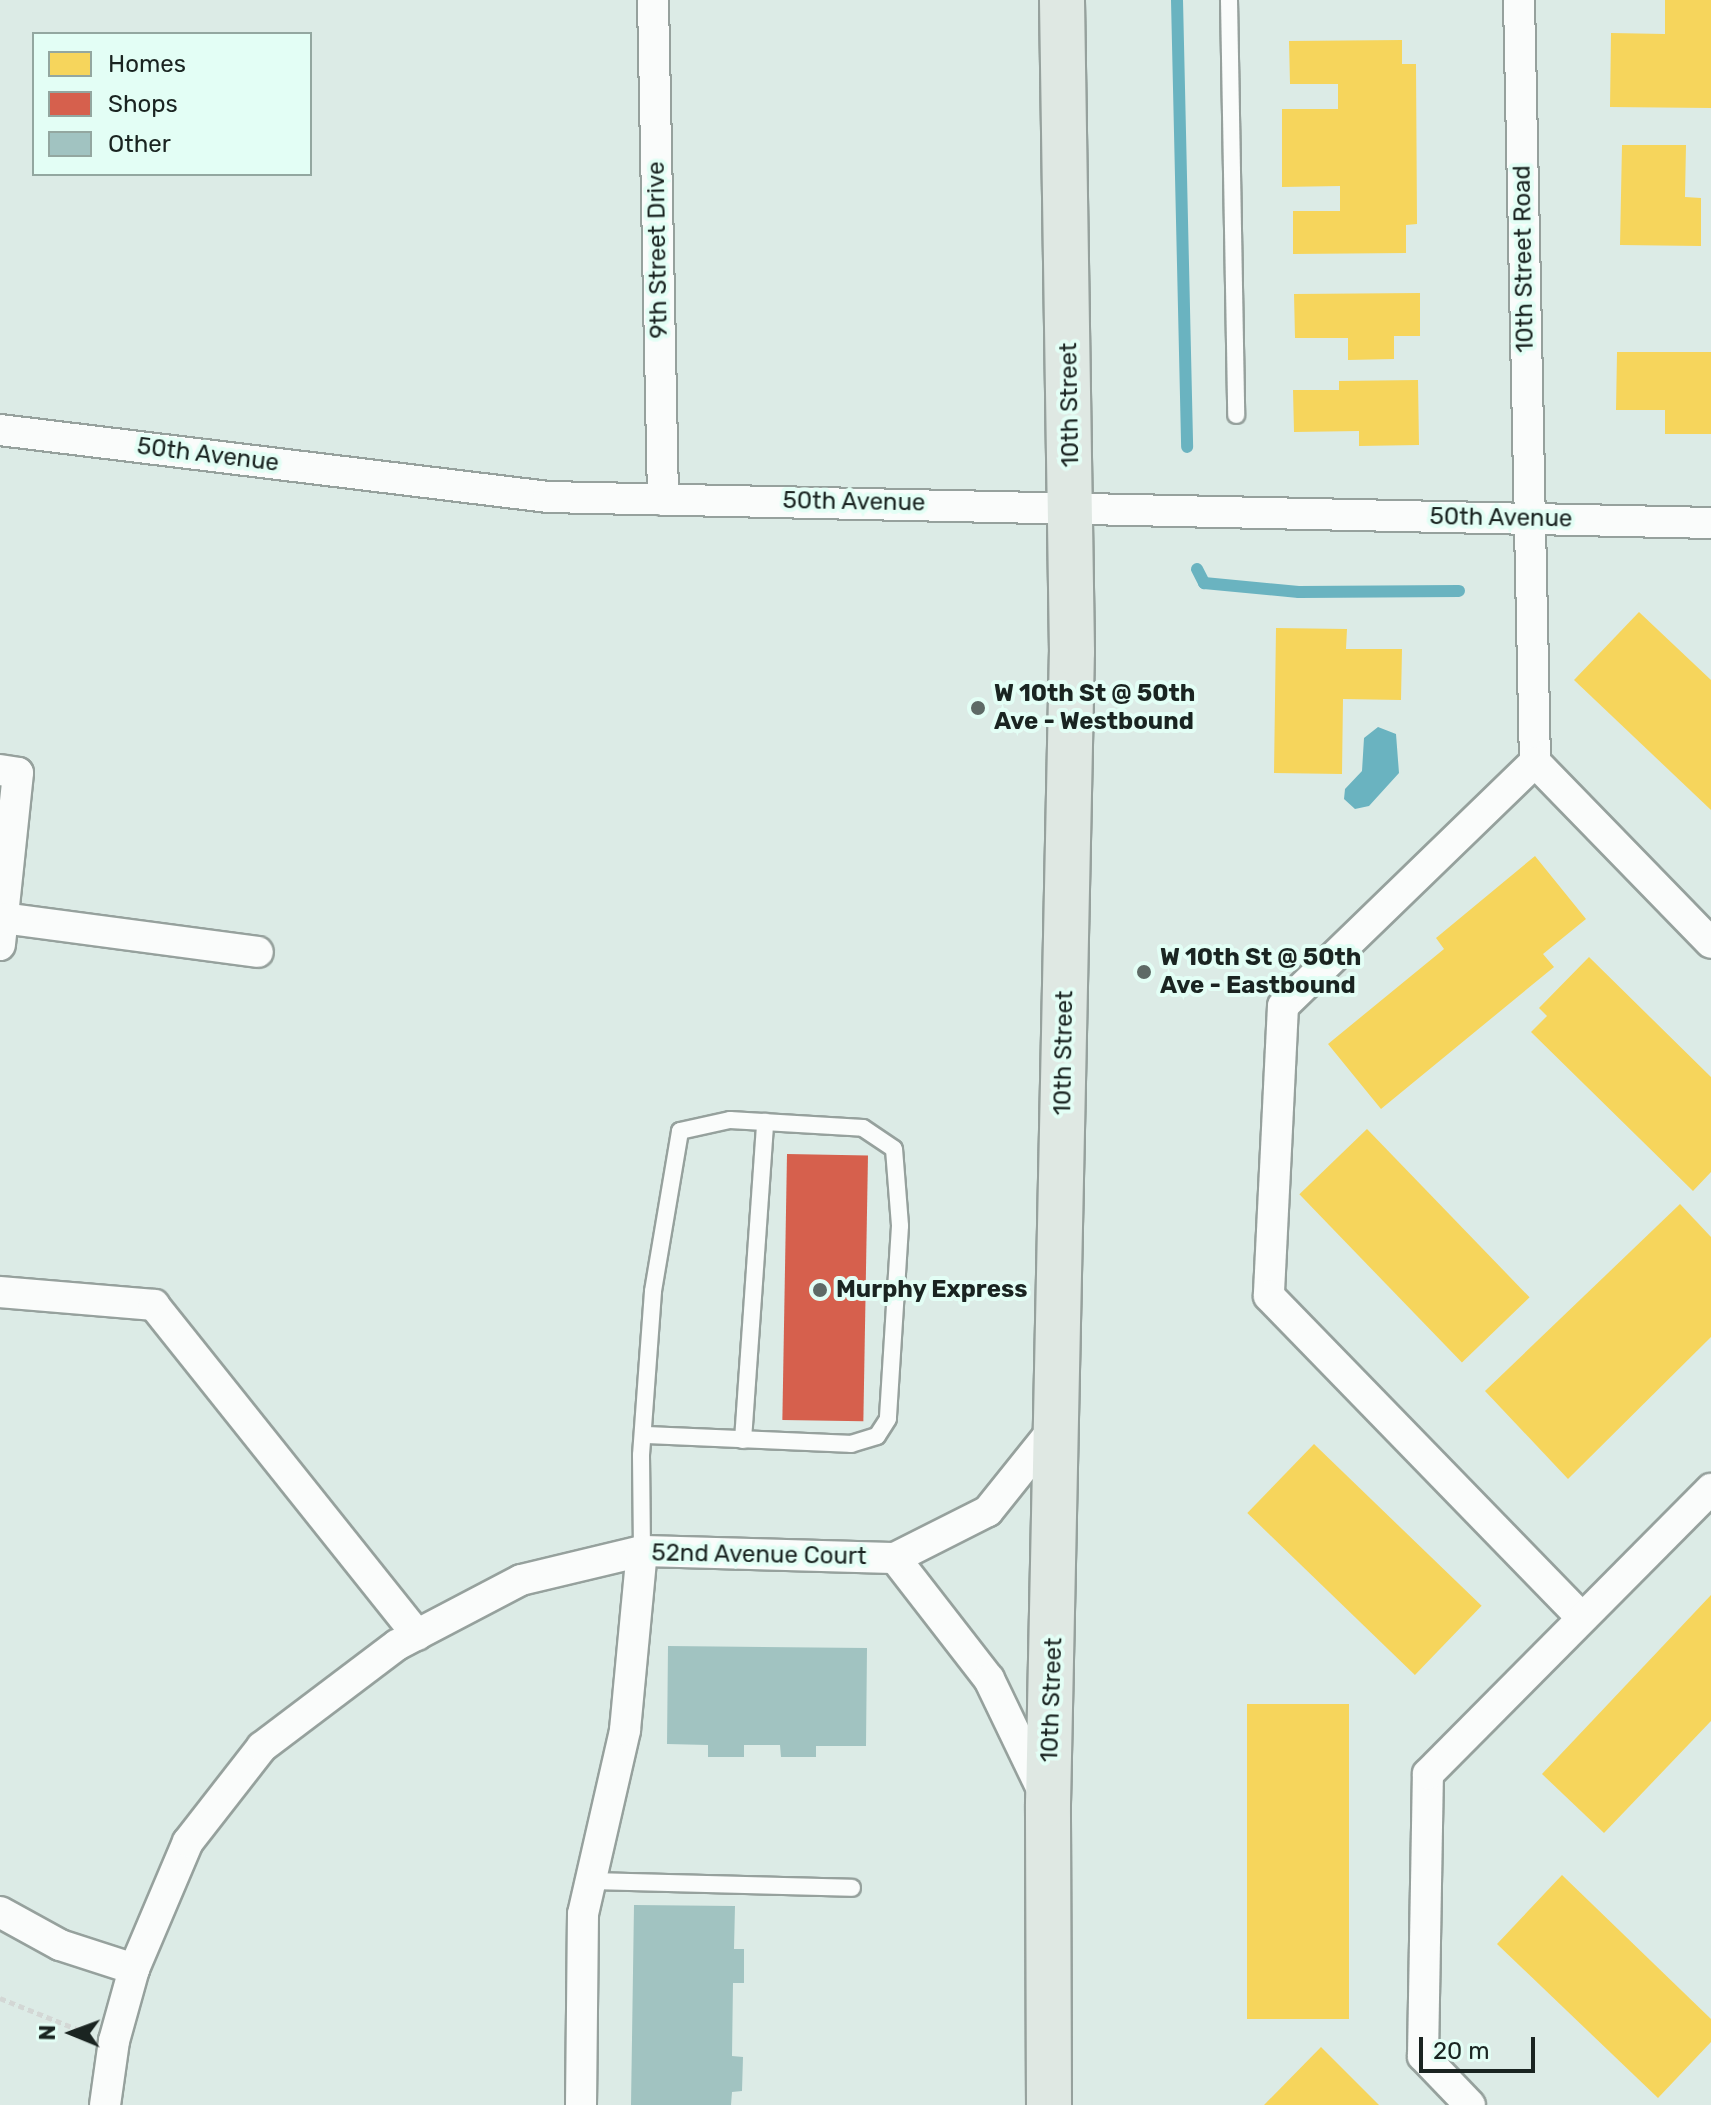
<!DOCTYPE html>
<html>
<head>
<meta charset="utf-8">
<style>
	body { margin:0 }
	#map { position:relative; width:1711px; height:2105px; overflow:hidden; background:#dcebe6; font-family:Rubik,sans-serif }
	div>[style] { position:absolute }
	.water>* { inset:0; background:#6ab3c0 }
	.homes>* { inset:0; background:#f6d55c; transform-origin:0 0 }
	.shops>* { inset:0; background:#d6604d; transform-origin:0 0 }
	.stream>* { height:12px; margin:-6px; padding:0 6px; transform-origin:6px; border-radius:6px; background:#6ab3c0 }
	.building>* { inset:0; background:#a1c3c1 }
	.path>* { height:5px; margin-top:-2.5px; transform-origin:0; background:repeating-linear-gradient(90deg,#d3d7d5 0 6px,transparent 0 10px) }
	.roads { filter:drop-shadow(2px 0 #96a19d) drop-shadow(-2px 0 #96a19d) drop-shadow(0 2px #96a19d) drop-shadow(0 -2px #96a19d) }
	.service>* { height:16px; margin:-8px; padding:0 8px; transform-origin:8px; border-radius:8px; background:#fafcfb }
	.minor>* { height:30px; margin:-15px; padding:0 15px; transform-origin:15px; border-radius:15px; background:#fafcfb }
	.primary>* { height:44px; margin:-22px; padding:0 22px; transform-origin:22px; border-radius:22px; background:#dfe8e3 }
	.dots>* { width:22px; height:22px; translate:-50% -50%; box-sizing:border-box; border:4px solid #e3fef5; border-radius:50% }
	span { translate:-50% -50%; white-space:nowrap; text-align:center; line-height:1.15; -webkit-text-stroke:8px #e3fef5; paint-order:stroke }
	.street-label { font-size:24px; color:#1a2421 }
	.poi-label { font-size:24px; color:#1a2421; font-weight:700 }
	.left { translate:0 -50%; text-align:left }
	.legend { position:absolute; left:32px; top:32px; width:280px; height:144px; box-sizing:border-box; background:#e3fef5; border:2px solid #93a7a0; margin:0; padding:10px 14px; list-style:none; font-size:24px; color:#1a2421 }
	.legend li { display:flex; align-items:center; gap:16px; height:40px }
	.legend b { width:40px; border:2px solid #93a7a0 }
	.north { position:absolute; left:32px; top:1993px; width:80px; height:80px; -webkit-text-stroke:6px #e3fef5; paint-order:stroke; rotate:271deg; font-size:22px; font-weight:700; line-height:32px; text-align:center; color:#1a2421 }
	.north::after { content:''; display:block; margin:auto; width:28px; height:36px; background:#1a2421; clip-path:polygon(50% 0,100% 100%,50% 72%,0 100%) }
	.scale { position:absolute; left:1419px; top:2037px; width:116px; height:36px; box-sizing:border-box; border:4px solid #1a2421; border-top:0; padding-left:10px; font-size:24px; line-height:28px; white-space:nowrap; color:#1a2421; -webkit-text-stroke:6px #e3fef5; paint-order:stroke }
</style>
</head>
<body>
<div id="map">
	<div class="water">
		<i style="clip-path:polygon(1378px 727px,1396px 734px,1399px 773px,1369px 806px,1355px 809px,1344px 799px,1345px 789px,1362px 771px,1364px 738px)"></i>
	</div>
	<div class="homes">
		<i style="clip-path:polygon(1665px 0,1711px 0,1711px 108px,1610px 107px,1611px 33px,1665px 34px)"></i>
		<i style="clip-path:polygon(1402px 40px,1402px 64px,1416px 64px,1417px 224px,1406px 225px,1406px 253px,1293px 254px,1293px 211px,1340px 211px,1340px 186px,1282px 187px,1282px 109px,1338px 109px,1338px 84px,1290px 84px,1289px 41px)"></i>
		<i style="clip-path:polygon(1622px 145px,1686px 145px,1685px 197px,1701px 198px,1701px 246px,1620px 245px)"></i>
		<i style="clip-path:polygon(1420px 293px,1420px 336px,1394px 336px,1394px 359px,1348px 360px,1348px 338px,1295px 338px,1294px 294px)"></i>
		<i style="clip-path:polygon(1617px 352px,1711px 352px,1711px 434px,1665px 434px,1665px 410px,1616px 410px)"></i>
		<i style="clip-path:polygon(1418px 380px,1419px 445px,1359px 446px,1359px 431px,1294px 432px,1293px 390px,1339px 390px,1339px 381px)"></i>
		<i style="clip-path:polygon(1639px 612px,1711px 680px,1711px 810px,1574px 680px)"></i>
		<i style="clip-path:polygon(1276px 628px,1347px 629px,1346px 649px,1402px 649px,1401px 700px,1343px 699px,1342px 774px,1274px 773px)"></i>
		<i style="clip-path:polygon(1535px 856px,1586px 919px,1543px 954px,1554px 967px,1381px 1109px,1328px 1044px,1444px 949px,1436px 938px)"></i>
		<i style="clip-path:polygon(1589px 957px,1711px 1077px,1711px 1172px,1693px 1191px,1531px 1032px,1547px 1016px,1539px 1008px)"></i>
		<i style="left:1367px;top:1129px;width:234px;height:94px;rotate:46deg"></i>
		<i style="clip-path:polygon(1680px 1204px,1711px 1237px,1711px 1337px,1568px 1479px,1485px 1391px)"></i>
		<i style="left:1314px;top:1444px;width:233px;height:96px;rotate:44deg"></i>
		<i style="clip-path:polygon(1711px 1595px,1711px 1721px,1604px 1833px,1542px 1774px)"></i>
		<i style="left:1247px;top:1704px;width:102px;height:315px"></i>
		<i style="clip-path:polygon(1562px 1875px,1711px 2019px,1711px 2042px,1658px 2098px,1497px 1944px)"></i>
		<i style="clip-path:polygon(1321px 2047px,1379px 2105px,1264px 2105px)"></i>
	</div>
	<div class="shops">
		<i style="left:787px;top:1154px;width:81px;height:266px;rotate:1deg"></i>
	</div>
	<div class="stream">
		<i style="left:1177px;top:0;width:447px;rotate:88.7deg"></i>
		<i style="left:1197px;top:569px;width:16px;rotate:63deg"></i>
		<i style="left:1204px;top:583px;width:95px;rotate:5.4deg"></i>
		<i style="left:1299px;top:592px;width:160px;rotate:-0.4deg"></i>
	</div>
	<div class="building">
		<i style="clip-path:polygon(668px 1646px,867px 1648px,866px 1746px,816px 1746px,816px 1757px,781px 1757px,780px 1745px,744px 1745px,744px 1757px,708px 1757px,708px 1745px,667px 1744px)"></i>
		<i style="clip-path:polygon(634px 1905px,735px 1906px,734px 1949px,744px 1949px,744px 1983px,733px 1983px,732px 2056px,743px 2057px,742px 2091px,732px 2092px,731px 2105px,631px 2105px)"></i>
	</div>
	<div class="path">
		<i style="left:0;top:1998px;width:91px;rotate:22deg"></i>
	</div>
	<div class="roads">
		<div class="service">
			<i style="left:1229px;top:0;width:415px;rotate:89deg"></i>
			<i style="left:743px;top:1440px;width:319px;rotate:-86deg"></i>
			<i style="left:642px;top:1551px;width:96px;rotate:-90.6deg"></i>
			<i style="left:641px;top:1455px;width:164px;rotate:-85.8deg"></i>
			<i style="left:653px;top:1291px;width:162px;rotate:-80.4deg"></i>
			<i style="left:680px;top:1131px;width:51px;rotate:-12.4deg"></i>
			<i style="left:730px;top:1120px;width:133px;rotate:3.4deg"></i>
			<i style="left:863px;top:1128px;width:37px;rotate:34deg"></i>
			<i style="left:894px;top:1149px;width:77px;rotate:85.5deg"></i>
			<i style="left:900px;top:1226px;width:193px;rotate:93.6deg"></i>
			<i style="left:888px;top:1419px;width:20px;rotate:123deg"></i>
			<i style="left:877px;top:1436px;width:27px;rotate:163deg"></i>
			<i style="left:851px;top:1444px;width:208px;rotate:-177.5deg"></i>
			<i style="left:590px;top:1881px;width:262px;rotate:1.5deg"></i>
		</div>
		<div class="minor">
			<i style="left:653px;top:0;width:500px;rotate:88.85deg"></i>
			<i style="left:1519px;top:0;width:762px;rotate:88.8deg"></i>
			<i style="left:1535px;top:762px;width:252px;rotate:45.8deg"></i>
			<i style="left:0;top:430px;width:552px;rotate:6.97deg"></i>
			<i style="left:548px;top:497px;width:1163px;rotate:1.28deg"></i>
			<i style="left:1535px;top:762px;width:351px;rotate:135.9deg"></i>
			<i style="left:1283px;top:1006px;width:290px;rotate:92.8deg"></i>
			<i style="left:1269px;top:1296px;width:448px;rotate:45.8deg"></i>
			<i style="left:0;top:770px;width:18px;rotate:9deg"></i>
			<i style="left:18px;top:773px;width:173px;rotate:96deg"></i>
			<i style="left:3px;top:918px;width:257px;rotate:7.6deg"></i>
			<i style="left:0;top:1292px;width:155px;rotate:4.8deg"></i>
			<i style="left:154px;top:1305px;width:422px;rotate:51.4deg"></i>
			<i style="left:895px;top:1558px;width:153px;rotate:52.2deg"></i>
			<i style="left:989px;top:1679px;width:124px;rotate:64.3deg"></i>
			<i style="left:0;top:1912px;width:68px;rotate:28.8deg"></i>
			<i style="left:60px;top:1945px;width:78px;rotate:18deg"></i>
			<i style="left:105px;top:2105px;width:65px;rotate:-82deg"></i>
			<i style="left:114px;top:2041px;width:75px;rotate:-74.5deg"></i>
			<i style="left:134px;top:1969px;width:138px;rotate:-67deg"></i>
			<i style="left:188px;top:1842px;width:120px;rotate:-52.1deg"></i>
			<i style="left:262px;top:1747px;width:169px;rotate:-37.1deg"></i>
			<i style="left:397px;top:1645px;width:140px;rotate:-27.7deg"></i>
			<i style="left:521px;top:1580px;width:124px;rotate:-13.5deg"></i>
			<i style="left:642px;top:1551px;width:253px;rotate:1.6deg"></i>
			<i style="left:895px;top:1558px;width:104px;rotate:-26.8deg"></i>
			<i style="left:988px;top:1511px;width:109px;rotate:-51.3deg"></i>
			<i style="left:581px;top:2105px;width:191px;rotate:-89.4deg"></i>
			<i style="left:583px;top:1914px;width:189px;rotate:-77.1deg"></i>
			<i style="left:625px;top:1730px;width:180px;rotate:-84.6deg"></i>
			<i style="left:1470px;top:2105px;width:68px;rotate:-133.8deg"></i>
			<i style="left:1423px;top:2056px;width:282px;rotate:-89deg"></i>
			<i style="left:1428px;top:1774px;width:402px;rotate:-45.2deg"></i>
		</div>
		<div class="primary">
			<i style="left:1049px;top:2105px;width:301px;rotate:-90.2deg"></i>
			<i style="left:1048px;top:1804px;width:1152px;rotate:-88.81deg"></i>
			<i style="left:1072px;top:652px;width:652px;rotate:-90.88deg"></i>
		</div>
	</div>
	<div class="dots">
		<i style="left:978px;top:708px;background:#5e6a66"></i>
		<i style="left:1144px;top:972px;background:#5e6a66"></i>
		<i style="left:820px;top:1290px;background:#5e6a66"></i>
	</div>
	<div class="street-label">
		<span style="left:658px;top:250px;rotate:-91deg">9th Street Drive</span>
		<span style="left:1524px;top:259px;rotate:-91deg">10th Street Road</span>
		<span style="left:1070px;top:405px;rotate:-91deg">10th Street</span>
		<span style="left:208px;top:455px;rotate:7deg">50th Avenue</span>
		<span style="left:854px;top:502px;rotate:1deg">50th Avenue</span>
		<span style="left:1501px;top:518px;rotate:1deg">50th Avenue</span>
		<span style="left:1064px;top:1053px;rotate:-89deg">10th Street</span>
		<span style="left:759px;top:1555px;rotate:1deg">52nd Avenue Court</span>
		<span style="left:1052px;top:1700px;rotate:-88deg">10th Street</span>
	</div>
	<div class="poi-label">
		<span class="left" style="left:994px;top:708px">W 10th St @ 50th<br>Ave - Westbound</span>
		<span class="left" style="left:1160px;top:972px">W 10th St @ 50th<br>Ave - Eastbound</span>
		<span class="left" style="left:836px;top:1290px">Murphy Express</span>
	</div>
	<ul class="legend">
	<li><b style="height:22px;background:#f6d55c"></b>Homes</li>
	<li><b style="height:22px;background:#d6604d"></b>Shops</li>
	<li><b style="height:22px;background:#a1c3c1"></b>Other</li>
	</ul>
	<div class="north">N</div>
	<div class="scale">20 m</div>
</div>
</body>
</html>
